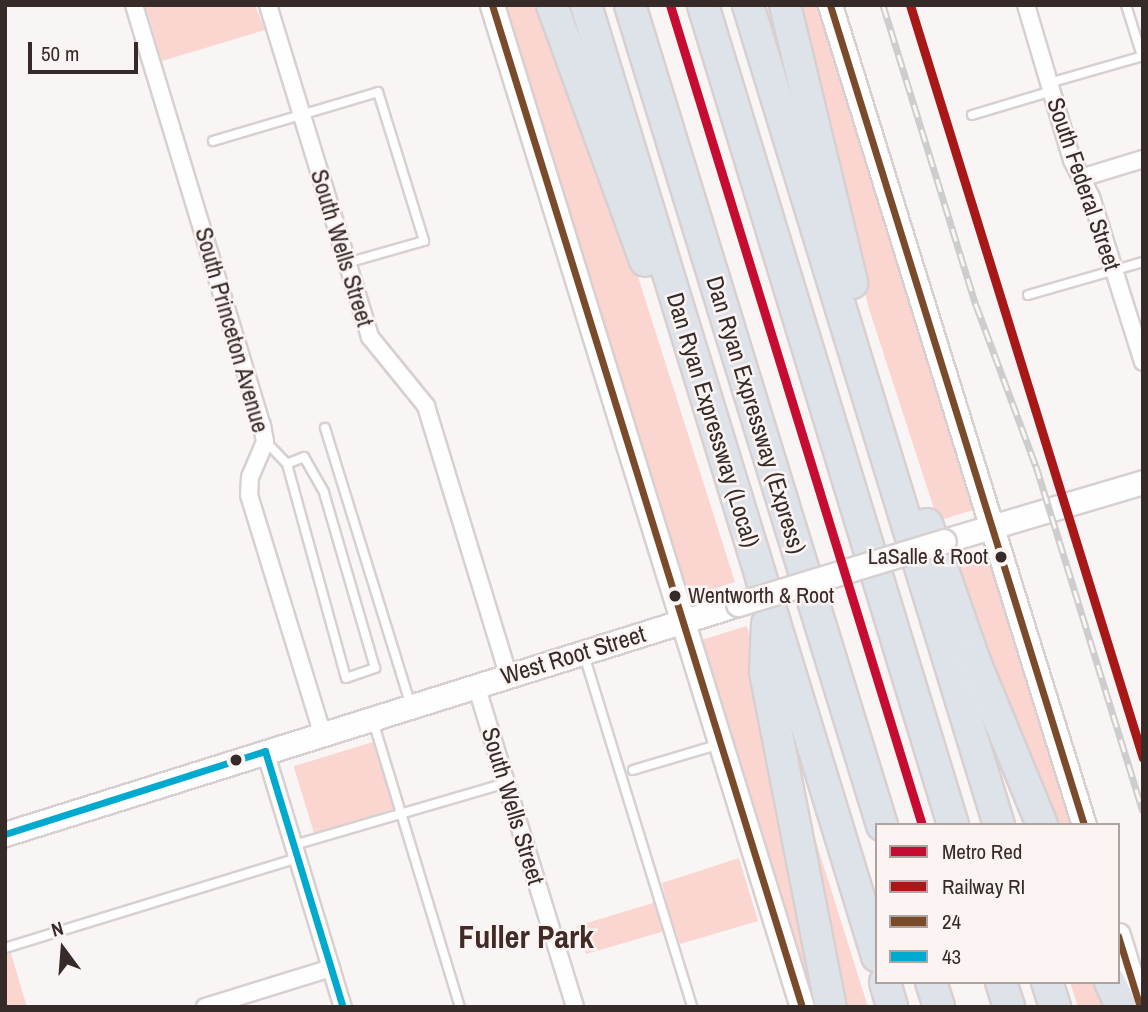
<!DOCTYPE html>
<html>
<head>
<meta charset="utf-8">
<style>
	body { margin:0 }
	#map { position:relative; width:1148px; height:1012px; overflow:hidden; background:#f9f5f5; font-family:"Archivo Narrow",sans-serif }
	div>[style] { position:absolute }
	.green>* { inset:0; background:#fbd5cf; transform-origin:0 0 }
	.roads { filter:drop-shadow(2px 0 #d8d0d0) drop-shadow(-2px 0 #d8d0d0) drop-shadow(0 2px #d8d0d0) drop-shadow(0 -2px #d8d0d0) }
	.lane>* { height:8px; margin:-4px; padding:0 4px; transform-origin:4px; border-radius:4px; background:#fefefe }
	.street>* { height:16px; margin:-8px; padding:0 8px; transform-origin:8px; border-radius:8px; background:#fefefe }
	.secondary>* { height:23px; margin:-11.5px; padding:0 11.5px; transform-origin:11.5px; border-radius:11.5px; background:#fefefe }
	.highway>* { height:30px; margin:-15px; padding:0 15px; transform-origin:15px; border-radius:15px; background:#dee3ea }
	.rail>* { height:7px; margin-top:-3.5px; transform-origin:0; background:repeating-linear-gradient(90deg,#fbf4f3 0 13px,#cecdcd 0 26px); box-sizing:border-box; border-block:2px solid #cecdcd }
	.bridges { filter:drop-shadow(2px 0 #d8d0d0) drop-shadow(-2px 0 #d8d0d0) drop-shadow(0 2px #d8d0d0) drop-shadow(0 -2px #d8d0d0) }
	.secondary-bridge>* { height:23px; margin:-11.5px; padding:0 11.5px; transform-origin:11.5px; border-radius:11.5px; background:#fefefe }
	.bus-1>* { height:7px; margin:-3.5px; padding:0 3.5px; transform-origin:3.5px; border-radius:3.5px; background:#7a4b2a }
	.bus-2>* { height:7px; margin:-3.5px; padding:0 3.5px; transform-origin:3.5px; border-radius:3.5px; background:#00a9ce }
	.rail-1>* { height:9px; margin:-4.5px; padding:0 4.5px; transform-origin:4.5px; border-radius:4.5px; background:#a81818 }
	.metro-1>* { height:9px; margin:-4.5px; padding:0 4.5px; transform-origin:4.5px; border-radius:4.5px; background:#c60c30 }
	.dots>* { width:19px; height:19px; translate:-50% -50%; box-sizing:border-box; border:4px solid #fbf4f3; border-radius:50% }
	span { translate:-50% -50%; white-space:nowrap; text-align:center; line-height:1.15; -webkit-text-stroke:5px #fbf4f3; paint-order:stroke }
	.bus-label { font-size:22px; color:#372b29 }
	.right { translate:-100% -50%; text-align:right }
	.left { translate:0 -50%; text-align:left }
	.street-label { font-size:24px; color:#372b29 }
	.district-label { font-size:32px; color:#422a26; font-weight:700 }
	.frame { position:absolute; inset:0; border:7px solid #372b29; pointer-events:none }
	.legend { position:absolute; left:875px; top:823px; width:245px; height:161px; box-sizing:border-box; background:#fbf4f3; border:2px solid #ada4a2; margin:0; padding:9px 12px; list-style:none; font-size:21px; color:#372b29 }
	.legend li { display:flex; align-items:center; gap:14px; height:35px }
	.legend b { width:35px; border:2px solid #ada4a2 }
	.north { position:absolute; left:28px; top:914px; width:70px; height:70px; -webkit-text-stroke:5px #fbf4f3; paint-order:stroke; rotate:344deg; font-size:19px; font-weight:700; line-height:28px; text-align:center; color:#372b29 }
	.north::after { content:''; display:block; margin:auto; width:24px; height:32px; background:#372b29; clip-path:polygon(50% 0,100% 100%,50% 72%,0 100%) }
	.scale { position:absolute; left:28px; top:42px; width:110px; height:32px; box-sizing:border-box; border:4px solid #372b29; border-top:0; padding-left:9px; font-size:21px; line-height:24px; white-space:nowrap; color:#372b29; -webkit-text-stroke:5px #fbf4f3; paint-order:stroke }
</style>
</head>
<body>
<div id="map">
	<div class="green">
		<i style="clip-path:polygon(145px 5px,255px 5px,265px 30px,162px 61px)"></i>
		<i style="clip-path:polygon(504px 5px,542px 5px,607px 179px,735px 582px,690px 596px,684px 591px)"></i>
		<i style="clip-path:polygon(794px 5px,819px 5px,976px 509px,938px 521px,869px 309px)"></i>
		<i style="clip-path:polygon(989px 552px,1073px 825px,1052px 825px,951px 564px)"></i>
		<i style="clip-path:polygon(747px 626px,823px 1007px,812px 1007px,698px 641px)"></i>
		<i style="left:373px;top:742px;width:70px;height:83px;rotate:73deg"></i>
		<i style="clip-path:polygon(802px 797px,868px 1007px,839px 1007px)"></i>
		<i style="clip-path:polygon(739px 858px,758px 921px,680px 944px,675px 928px,586px 954px,577px 926px,666px 899px,662px 883px)"></i>
		<i style="clip-path:polygon(11px 953px,20px 984px,27px 1007px,5px 1007px,5px 955px)"></i>
		<i style="clip-path:polygon(1070px 982px,1100px 982px,1110px 1007px,1078px 1007px)"></i>
	</div>
	<div class="roads">
		<div class="lane">
			<i style="left:1126px;top:5px;width:53px;rotate:72.6deg"></i>
			<i style="left:1049px;top:83px;width:98px;rotate:-16deg"></i>
			<i style="left:972px;top:115px;width:84px;rotate:-16.7deg"></i>
			<i style="left:213px;top:141px;width:172px;rotate:-16.5deg"></i>
			<i style="left:378px;top:92px;width:156px;rotate:72.8deg"></i>
			<i style="left:424px;top:241px;width:80px;rotate:164.1deg"></i>
			<i style="left:1028px;top:295px;width:120px;rotate:-16deg"></i>
			<i style="left:325px;top:428px;width:291px;rotate:72.8deg"></i>
			<i style="left:266px;top:442px;width:30px;rotate:46deg"></i>
			<i style="left:287px;top:464px;width:222px;rotate:74.6deg"></i>
			<i style="left:346px;top:678px;width:31px;rotate:-19deg"></i>
			<i style="left:375px;top:668px;width:183px;rotate:-106.2deg"></i>
			<i style="left:324px;top:492px;width:40px;rotate:-119.7deg"></i>
			<i style="left:304px;top:457px;width:18px;rotate:158deg"></i>
			<i style="left:584px;top:655px;width:368px;rotate:72.9deg"></i>
			<i style="left:373px;top:721px;width:299px;rotate:73.1deg"></i>
			<i style="left:633px;top:770px;width:88px;rotate:-16.6deg"></i>
			<i style="left:294px;top:845px;width:221px;rotate:-16.3deg"></i>
			<i style="left:5px;top:948px;width:307px;rotate:-17.1deg"></i>
		</div>
		<div class="street">
			<i style="left:134px;top:5px;width:439px;rotate:73.1deg"></i>
			<i style="left:262px;top:425px;width:17px;rotate:80deg"></i>
			<i style="left:265px;top:442px;width:38px;rotate:113deg"></i>
			<i style="left:250px;top:477px;width:18px;rotate:93deg"></i>
			<i style="left:249px;top:495px;width:249px;rotate:72.9deg"></i>
			<i style="left:268px;top:5px;width:347px;rotate:72.9deg"></i>
			<i style="left:370px;top:337px;width:89px;rotate:50.9deg"></i>
			<i style="left:426px;top:406px;width:281px;rotate:73deg"></i>
			<i style="left:1026px;top:5px;width:162px;rotate:73.5deg"></i>
			<i style="left:1072px;top:160px;width:42px;rotate:62.8deg"></i>
			<i style="left:1091px;top:197px;width:173px;rotate:72.5deg"></i>
			<i style="left:1081px;top:178px;width:65px;rotate:-17deg"></i>
			<i style="left:476px;top:685px;width:337px;rotate:72.9deg"></i>
			<i style="left:265px;top:751px;width:268px;rotate:73.1deg"></i>
			<i style="left:205px;top:1007px;width:132px;rotate:-17.2deg"></i>
		</div>
		<div class="secondary">
			<i style="left:492px;top:5px;width:1049px;rotate:72.81deg"></i>
			<i style="left:830px;top:5px;width:858px;rotate:72.79deg"></i>
			<i style="left:944px;top:541px;width:208px;rotate:-16.5deg"></i>
			<i style="left:5px;top:834px;width:768px;rotate:-17.42deg"></i>
			<i style="left:1118px;top:935px;width:75px;rotate:73deg"></i>
		</div>
		<div class="highway">
			<i style="left:552px;top:5px;width:272px;rotate:70deg"></i>
			<i style="left:586px;top:5px;width:995px;rotate:72.99deg"></i>
			<i style="left:630px;top:5px;width:858px;rotate:72.92deg"></i>
			<i style="left:703px;top:5px;width:857px;rotate:73.04deg"></i>
			<i style="left:748px;top:5px;width:858px;rotate:72.98deg"></i>
			<i style="left:785px;top:5px;width:286px;rotate:76.4deg"></i>
			<i style="left:927px;top:524px;width:143px;rotate:70.8deg"></i>
			<i style="left:974px;top:659px;width:179px;rotate:67.7deg"></i>
			<i style="left:767px;top:624px;width:48px;rotate:92.4deg"></i>
			<i style="left:765px;top:672px;width:341px;rotate:78.9deg"></i>
			<i style="left:885px;top:982px;width:26px;rotate:74deg"></i>
			<i style="left:931px;top:982px;width:26px;rotate:72deg"></i>
			<i style="left:1001px;top:982px;width:26px;rotate:72deg"></i>
			<i style="left:1047px;top:982px;width:26px;rotate:72deg"></i>
			<i style="left:1110px;top:982px;width:27px;rotate:66deg"></i>
		</div>
	</div>
	<div class="rail">
		<i style="left:883px;top:5px;width:314px;rotate:72.8deg"></i>
		<i style="left:976px;top:305px;width:172px;rotate:69.6deg"></i>
		<i style="left:1036px;top:466px;width:362px;rotate:72.8deg"></i>
	</div>
	<div class="bridges">
		<div class="secondary-bridge">
			<i style="left:738px;top:604px;width:215px;rotate:-17deg"></i>
		</div>
	</div>
	<div class="bus-1">
		<i style="left:492px;top:5px;width:1049px;rotate:72.81deg"></i>
		<i style="left:830px;top:5px;width:858px;rotate:72.79deg"></i>
		<i style="left:1118px;top:936px;width:74px;rotate:72.8deg"></i>
	</div>
	<div class="bus-2">
		<i style="left:265px;top:751px;width:268px;rotate:73.1deg"></i>
		<i style="left:5px;top:834px;width:273px;rotate:-17.7deg"></i>
	</div>
	<div class="rail-1">
		<i style="left:910px;top:5px;width:788px;rotate:72.81deg"></i>
	</div>
	<div class="metro-1">
		<i style="left:670px;top:5px;width:858px;rotate:72.92deg"></i>
	</div>
	<div class="dots">
		<i style="left:1001px;top:557px;background:#372b29"></i>
		<i style="left:675px;top:596px;background:#372b29"></i>
		<i style="left:236px;top:760px;background:#372b29"></i>
	</div>
	<div class="bus-label">
		<span class="right" style="left:988px;top:557px">LaSalle &amp; Root</span>
		<span class="left" style="left:688px;top:596px">Wentworth &amp; Root</span>
	</div>
	<div class="street-label">
		<span style="left:1084px;top:184px;rotate:71deg">South Federal Street</span>
		<span style="left:342px;top:248px;rotate:73deg">South Wells Street</span>
		<span style="left:232px;top:330px;rotate:74deg">South Princeton Avenue</span>
		<span style="left:756px;top:415px;rotate:73deg">Dan Ryan Expressway (Express)</span>
		<span style="left:713px;top:420px;rotate:73deg">Dan Ryan Expressway (Local)</span>
		<span style="left:573px;top:655px;rotate:-17deg">West Root Street</span>
		<span style="left:513px;top:806px;rotate:73deg">South Wells Street</span>
	</div>
	<div class="district-label">
		<span style="left:526px;top:937px">Fuller Park</span>
	</div>
	<div class="frame"></div>
	<ul class="legend">
	<li><b style="height:9px;background:#c60c30"></b>Metro Red</li>
	<li><b style="height:9px;background:#a81818"></b>Railway RI</li>
	<li><b style="height:9px;background:#7a4b2a"></b>24</li>
	<li><b style="height:9px;background:#00a9ce"></b>43</li>
	</ul>
	<div class="north">N</div>
	<div class="scale">50 m</div>
</div>
</body>
</html>
